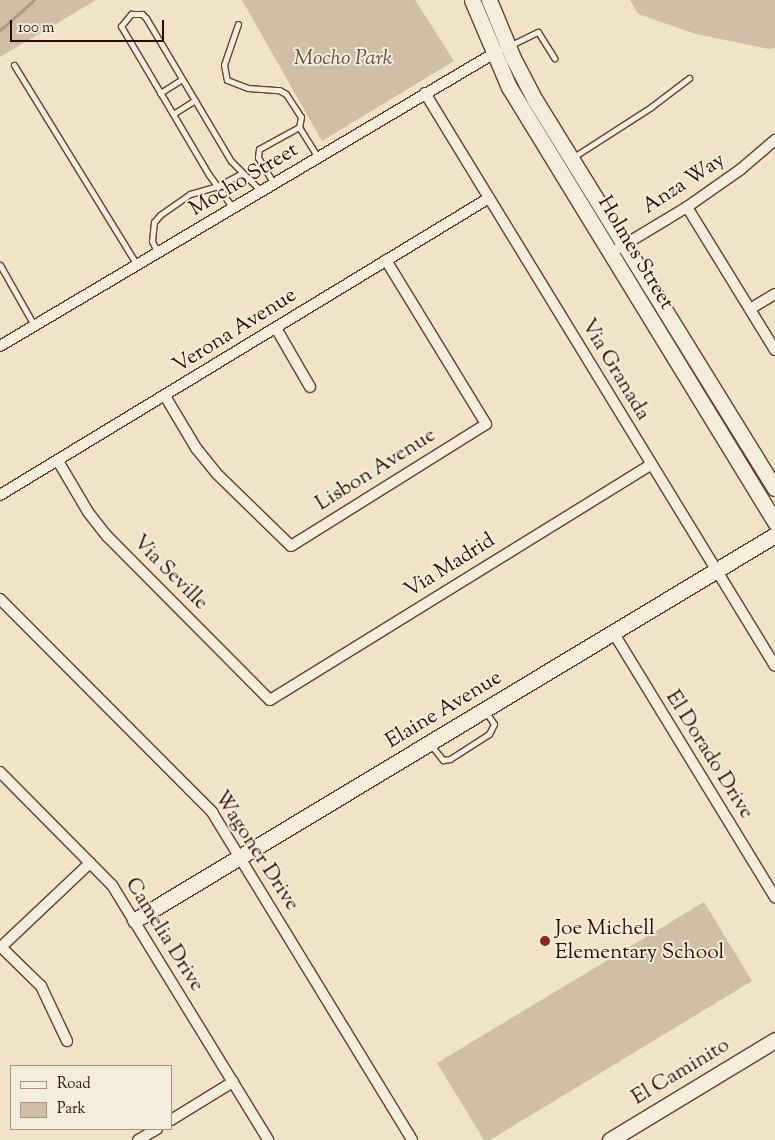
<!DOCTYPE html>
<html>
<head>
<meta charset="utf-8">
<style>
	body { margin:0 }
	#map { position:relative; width:775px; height:1140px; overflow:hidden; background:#f0e3c7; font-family:"Sorts Mill Goudy",serif }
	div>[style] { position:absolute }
	.green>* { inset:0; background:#cfbfa6 }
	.stream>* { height:3px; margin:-1.5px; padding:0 1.5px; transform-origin:1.5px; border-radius:1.5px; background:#ad9a84 }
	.roads { filter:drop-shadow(1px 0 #5d4233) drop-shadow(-1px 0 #5d4233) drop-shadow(0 1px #5d4233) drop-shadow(0 -1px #5d4233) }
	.lane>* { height:5px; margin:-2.5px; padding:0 2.5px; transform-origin:2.5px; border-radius:2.5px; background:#f5eddb }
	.street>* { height:10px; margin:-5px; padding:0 5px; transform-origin:5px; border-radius:5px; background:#f5eddb }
	.secondary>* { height:15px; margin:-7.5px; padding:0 7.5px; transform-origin:7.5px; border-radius:7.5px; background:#f5eddb }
	.dots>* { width:14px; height:14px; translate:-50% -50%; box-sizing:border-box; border:2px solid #f5eddb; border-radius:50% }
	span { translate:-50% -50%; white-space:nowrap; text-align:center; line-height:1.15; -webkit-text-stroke:4px #f5eddb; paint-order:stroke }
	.park-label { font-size:21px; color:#654b3b; font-style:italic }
	.street-label { font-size:21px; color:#2c0d02 }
	.poi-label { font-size:21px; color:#2c0d02 }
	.left { translate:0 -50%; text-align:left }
	.legend { position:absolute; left:10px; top:1065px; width:162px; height:65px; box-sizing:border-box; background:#f5eddb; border:1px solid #a59384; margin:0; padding:6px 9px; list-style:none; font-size:15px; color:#2c0d02 }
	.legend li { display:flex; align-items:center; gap:10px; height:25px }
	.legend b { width:25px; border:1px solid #a59384 }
	.scale { position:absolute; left:10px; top:20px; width:154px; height:22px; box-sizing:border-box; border:2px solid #2c0d02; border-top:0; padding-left:6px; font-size:15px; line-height:18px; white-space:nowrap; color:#2c0d02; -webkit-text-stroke:4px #f5eddb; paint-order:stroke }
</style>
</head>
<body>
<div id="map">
	<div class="green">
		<i style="clip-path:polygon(0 0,96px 0,0 57px)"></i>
		<i style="clip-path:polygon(242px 0,415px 0,454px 61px,322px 141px)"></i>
		<i style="clip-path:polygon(630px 0,775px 0,775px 48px,769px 49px,696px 34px,638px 14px)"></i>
		<i style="clip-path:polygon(704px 902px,752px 981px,490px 1140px,484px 1140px,437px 1063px)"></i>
	</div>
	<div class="stream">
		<i style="left:0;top:30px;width:45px;rotate:-41.4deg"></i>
	</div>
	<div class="roads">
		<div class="lane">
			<i style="left:238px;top:24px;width:43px;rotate:108.9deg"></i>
			<i style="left:224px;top:65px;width:15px;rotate:79deg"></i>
			<i style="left:227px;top:80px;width:22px;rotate:21deg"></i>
			<i style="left:248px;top:88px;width:31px;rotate:4deg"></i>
			<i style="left:279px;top:90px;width:8px;rotate:30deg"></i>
			<i style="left:286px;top:94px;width:27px;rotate:57deg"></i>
			<i style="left:301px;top:117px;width:10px;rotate:101deg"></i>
			<i style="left:511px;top:45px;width:30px;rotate:-26deg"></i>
			<i style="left:538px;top:32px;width:31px;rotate:58deg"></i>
			<i style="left:14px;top:65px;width:235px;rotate:58.4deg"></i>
			<i style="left:160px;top:93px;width:26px;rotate:-32deg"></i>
			<i style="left:173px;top:114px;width:26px;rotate:-32deg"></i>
			<i style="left:572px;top:158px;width:94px;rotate:-32.8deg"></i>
			<i style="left:651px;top:107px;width:48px;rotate:-37.3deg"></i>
			<i style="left:274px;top:184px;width:31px;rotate:-121deg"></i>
			<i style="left:258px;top:157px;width:8px;rotate:-83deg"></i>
			<i style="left:259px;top:149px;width:46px;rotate:-28.8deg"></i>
			<i style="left:299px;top:127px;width:36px;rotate:58deg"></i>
			<i style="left:233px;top:208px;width:41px;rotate:-126deg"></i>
			<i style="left:209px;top:175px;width:173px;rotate:-120.6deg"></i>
			<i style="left:121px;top:26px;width:16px;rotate:-50deg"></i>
			<i style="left:131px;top:14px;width:11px"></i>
			<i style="left:142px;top:14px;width:6px;rotate:45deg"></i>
			<i style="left:146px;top:18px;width:166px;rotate:59.3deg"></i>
			<i style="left:231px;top:161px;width:42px;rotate:45deg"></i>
			<i style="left:158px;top:253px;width:13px;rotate:-117deg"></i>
			<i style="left:152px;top:241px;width:19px;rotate:-84deg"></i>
			<i style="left:154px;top:222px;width:9px;rotate:-49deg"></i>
			<i style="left:160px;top:215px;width:37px;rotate:-35deg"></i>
			<i style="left:190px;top:194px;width:29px;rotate:-16deg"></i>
			<i style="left:218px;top:186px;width:27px;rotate:-28deg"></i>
			<i style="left:0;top:265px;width:69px;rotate:60.5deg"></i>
			<i style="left:430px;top:744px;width:21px;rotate:51deg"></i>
			<i style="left:443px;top:760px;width:7px;rotate:-8deg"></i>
			<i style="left:450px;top:759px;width:46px;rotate:-32.7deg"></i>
			<i style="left:489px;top:734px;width:11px;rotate:-63deg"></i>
			<i style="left:494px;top:724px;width:14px;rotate:-124deg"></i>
		</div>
		<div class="street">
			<i style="left:425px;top:93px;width:671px;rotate:58.58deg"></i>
			<i style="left:687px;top:207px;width:168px;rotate:58.4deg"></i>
			<i style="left:619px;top:248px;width:79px;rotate:-31.1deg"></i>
			<i style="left:687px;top:207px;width:66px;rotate:-35.1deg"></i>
			<i style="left:741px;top:169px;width:45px;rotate:-40.5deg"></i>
			<i style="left:750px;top:309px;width:29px;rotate:-31deg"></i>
			<i style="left:276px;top:328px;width:68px;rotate:60deg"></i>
			<i style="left:0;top:346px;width:579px;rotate:-30.64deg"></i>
			<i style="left:165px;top:396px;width:61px;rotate:59.2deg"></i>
			<i style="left:196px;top:448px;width:33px;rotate:51deg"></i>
			<i style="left:217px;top:474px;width:103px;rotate:44.2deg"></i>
			<i style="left:291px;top:546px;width:230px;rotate:-32deg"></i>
			<i style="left:486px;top:424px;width:192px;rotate:-121.4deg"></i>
			<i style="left:58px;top:461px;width:59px;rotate:59.5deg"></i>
			<i style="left:88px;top:512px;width:31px;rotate:52deg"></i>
			<i style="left:107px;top:536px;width:231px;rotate:45.2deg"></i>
			<i style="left:270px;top:700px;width:447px;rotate:-31.7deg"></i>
			<i style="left:0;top:495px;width:572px;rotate:-31.27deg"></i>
			<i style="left:0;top:599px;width:301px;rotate:45.1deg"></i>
			<i style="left:212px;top:812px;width:384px;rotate:58.6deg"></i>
			<i style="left:613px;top:632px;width:311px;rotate:58.6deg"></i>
			<i style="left:0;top:772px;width:159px;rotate:45.3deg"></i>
			<i style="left:112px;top:885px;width:299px;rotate:58.5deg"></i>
			<i style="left:1px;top:947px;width:56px;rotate:44.3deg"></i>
			<i style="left:41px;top:986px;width:61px;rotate:64.7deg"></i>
			<i style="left:0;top:948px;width:124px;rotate:-43.4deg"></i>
			<i style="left:171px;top:1120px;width:73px;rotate:-31.5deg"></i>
			<i style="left:138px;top:1140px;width:22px;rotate:-30deg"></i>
		</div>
		<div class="secondary">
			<i style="left:472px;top:0;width:95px;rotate:67deg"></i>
			<i style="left:509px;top:87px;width:510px;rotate:58.55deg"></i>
			<i style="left:489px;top:0;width:63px;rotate:67.5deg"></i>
			<i style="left:513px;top:58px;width:47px;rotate:62.4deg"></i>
			<i style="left:535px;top:100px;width:456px;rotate:58.3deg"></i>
			<i style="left:135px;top:920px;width:747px;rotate:-31.03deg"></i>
			<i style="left:610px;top:1140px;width:193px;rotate:-31.2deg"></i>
		</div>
	</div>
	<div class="dots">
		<i style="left:545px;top:941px;background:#8f2418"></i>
	</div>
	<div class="park-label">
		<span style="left:343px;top:59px">Mocho Park</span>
	</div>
	<div class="street-label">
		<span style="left:244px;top:180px;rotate:-31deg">Mocho Street</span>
		<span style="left:684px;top:184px;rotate:-33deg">Anza Way</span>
		<span style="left:635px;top:253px;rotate:59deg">Holmes Street</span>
		<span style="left:235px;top:331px;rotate:-32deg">Verona Avenue</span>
		<span style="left:615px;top:370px;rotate:59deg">Via Granada</span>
		<span style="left:376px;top:470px;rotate:-32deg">Lisbon Avenue</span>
		<span style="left:450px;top:566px;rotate:-32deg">Via Madrid</span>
		<span style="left:170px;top:573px;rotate:45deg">Via Seville</span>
		<span style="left:444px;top:710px;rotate:-31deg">Elaine Avenue</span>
		<span style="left:709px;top:755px;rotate:58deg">El Dorado Drive</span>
		<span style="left:256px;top:851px;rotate:57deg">Wagoner Drive</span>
		<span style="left:164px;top:935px;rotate:58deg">Camelia Drive</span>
		<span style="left:681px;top:1072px;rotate:-31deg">El Caminito</span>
	</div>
	<div class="poi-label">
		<span class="left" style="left:555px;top:941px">Joe Michell<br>Elementary School</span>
	</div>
	<ul class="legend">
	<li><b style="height:6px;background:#f5eddb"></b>Road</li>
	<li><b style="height:14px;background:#cfbfa6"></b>Park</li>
	</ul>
	<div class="scale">100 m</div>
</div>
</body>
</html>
